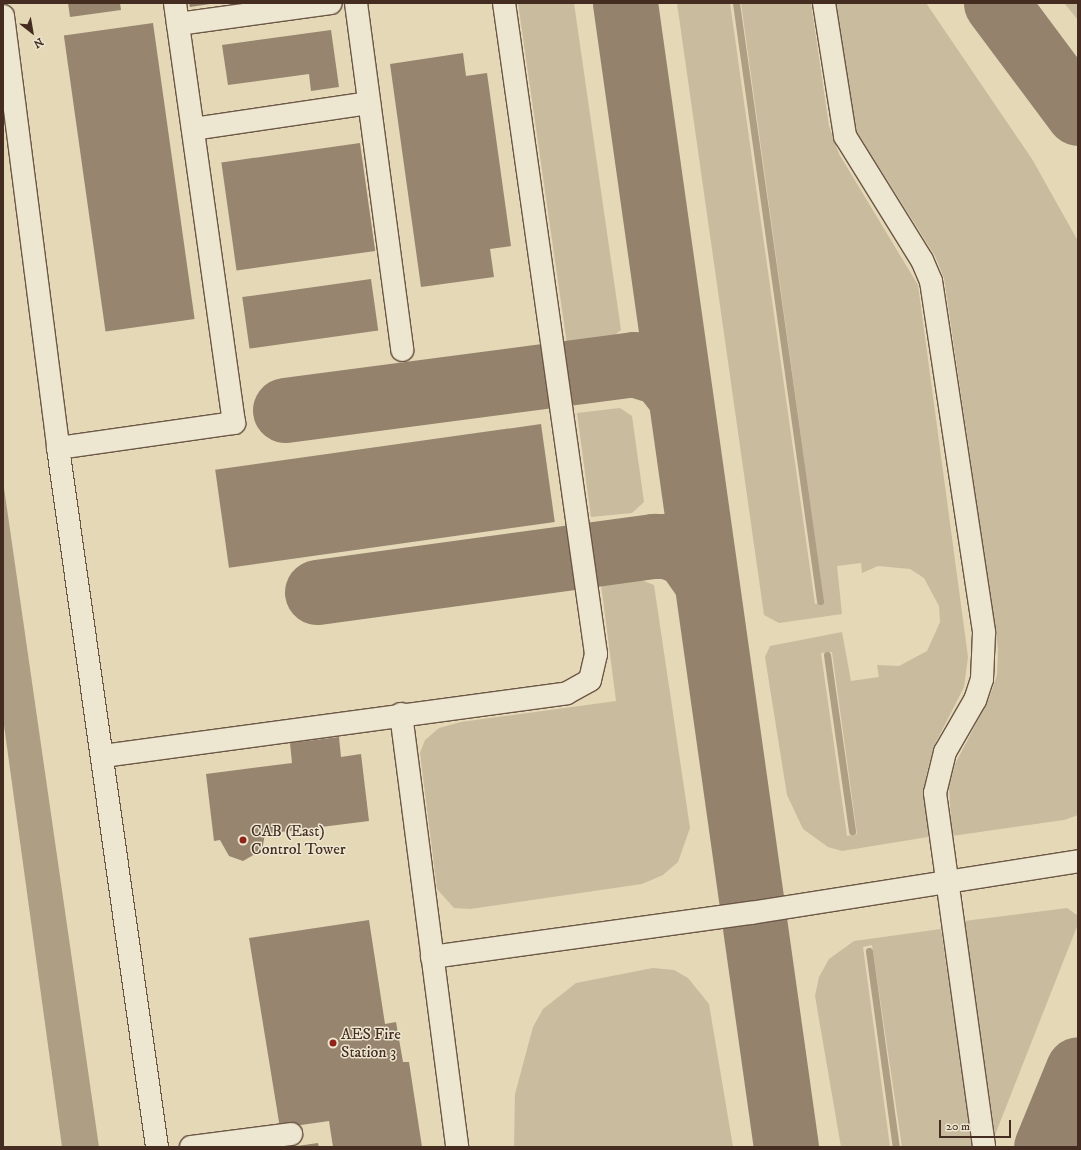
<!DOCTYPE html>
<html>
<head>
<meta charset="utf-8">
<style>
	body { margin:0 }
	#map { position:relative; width:1081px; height:1150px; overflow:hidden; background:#e4d8b7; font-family:"IM FELL DW Pica",serif }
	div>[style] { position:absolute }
	.green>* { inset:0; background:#c9bb9e }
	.water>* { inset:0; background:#ae9e84 }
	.stream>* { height:7px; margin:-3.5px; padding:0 3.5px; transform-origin:3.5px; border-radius:3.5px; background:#ae9e84 }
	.taxiway>* { height:65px; margin:-32.5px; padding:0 32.5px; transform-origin:32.5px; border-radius:32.5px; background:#94826c }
	.building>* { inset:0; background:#97856f; transform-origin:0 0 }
	.roads { filter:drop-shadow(1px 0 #6c5746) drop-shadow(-1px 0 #6c5746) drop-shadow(0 1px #6c5746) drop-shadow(0 -1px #6c5746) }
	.minor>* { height:22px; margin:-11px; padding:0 11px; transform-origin:11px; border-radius:11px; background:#ede6d0 }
	.dots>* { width:11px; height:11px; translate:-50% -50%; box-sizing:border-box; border:2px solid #ede6d0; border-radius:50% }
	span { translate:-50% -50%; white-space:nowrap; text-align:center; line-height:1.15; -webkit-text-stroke:3px #ede6d0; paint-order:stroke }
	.poi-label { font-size:16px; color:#442c21 }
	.left { translate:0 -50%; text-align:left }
	.frame { position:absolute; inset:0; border:4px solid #442c21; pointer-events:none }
	.north { position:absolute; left:12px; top:12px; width:40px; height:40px; -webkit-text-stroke:3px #ede6d0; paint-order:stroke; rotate:149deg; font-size:11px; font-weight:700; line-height:16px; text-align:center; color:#442c21 }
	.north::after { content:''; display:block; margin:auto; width:14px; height:18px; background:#442c21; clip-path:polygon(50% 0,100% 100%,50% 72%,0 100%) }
	.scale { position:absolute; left:939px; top:1120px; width:72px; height:18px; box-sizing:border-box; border:2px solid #442c21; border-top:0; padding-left:5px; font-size:12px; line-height:14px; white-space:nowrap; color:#442c21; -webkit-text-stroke:3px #ede6d0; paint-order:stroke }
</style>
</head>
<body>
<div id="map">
	<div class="green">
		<i style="clip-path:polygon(518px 3px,574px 3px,621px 330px,611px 338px,567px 344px)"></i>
		<i style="clip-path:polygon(evenodd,677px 3px,730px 3px,815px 604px,824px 603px,741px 3px,811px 3px,829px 126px,839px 154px,918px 285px,968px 657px,964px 687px,934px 746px,926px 776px,928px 837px,842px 851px,828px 847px,803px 829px,787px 795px,765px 657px,770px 646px,842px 632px,851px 681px,879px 677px,877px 665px,899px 666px,927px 651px,940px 622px,939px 606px,924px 578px,910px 569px,878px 566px,862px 573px,861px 563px,837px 566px,842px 614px,779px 623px,764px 615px,677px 3px,832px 652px,857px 834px,847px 836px,821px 653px,832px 652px)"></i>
		<i style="clip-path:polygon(835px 3px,926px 3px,1032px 159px,1078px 241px,1078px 815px,1064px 820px,952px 836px,949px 787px,955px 764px,989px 699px,997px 675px,998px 649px,944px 278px,935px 256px,857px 132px,851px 110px)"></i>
		<i style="clip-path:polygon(1064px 3px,1078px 3px,1078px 20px)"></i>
		<i style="clip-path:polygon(620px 408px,632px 416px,644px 502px,632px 513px,591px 517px,577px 413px)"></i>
		<i style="clip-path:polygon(636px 578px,654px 585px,690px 828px,678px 862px,663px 875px,642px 884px,470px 909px,454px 908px,437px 889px,420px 753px,425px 740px,439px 728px,461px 722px,616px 701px,601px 584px)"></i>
		<i style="clip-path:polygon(1067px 908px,1077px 915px,1078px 924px,995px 1135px,964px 921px)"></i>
		<i style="clip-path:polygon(941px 929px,973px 1147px,902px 1147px,872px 945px,863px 947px,890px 1147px,841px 1147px,815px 996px,819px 977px,829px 959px,854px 941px)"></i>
		<i style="clip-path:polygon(653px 968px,674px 970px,688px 978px,709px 1004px,733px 1147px,514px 1147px,515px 1094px,533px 1027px,543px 1009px,576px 983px)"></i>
	</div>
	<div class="water">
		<i style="clip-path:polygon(3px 481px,99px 1147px,62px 1147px,3px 718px)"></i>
	</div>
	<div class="stream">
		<i style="left:736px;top:3px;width:604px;rotate:82deg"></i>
		<i style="left:827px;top:655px;width:178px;rotate:81.9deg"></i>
		<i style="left:869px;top:951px;width:198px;rotate:82.2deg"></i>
	</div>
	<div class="taxiway">
		<i style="left:625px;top:3px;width:1155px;rotate:81.99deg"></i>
		<i style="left:996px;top:3px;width:137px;rotate:53.3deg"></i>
		<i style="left:285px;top:410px;width:351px;rotate:-7.5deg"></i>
		<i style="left:633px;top:364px;width:30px;rotate:17deg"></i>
		<i style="left:662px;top:373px;width:29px;rotate:52deg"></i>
		<i style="left:317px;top:592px;width:340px;rotate:-7.8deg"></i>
		<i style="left:654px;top:546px;width:14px"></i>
		<i style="left:668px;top:546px;width:21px;rotate:23deg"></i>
		<i style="left:687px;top:554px;width:33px;rotate:55deg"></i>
		<i style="left:1046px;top:1147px;width:84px;rotate:-67.7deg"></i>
	</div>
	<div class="building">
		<i style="clip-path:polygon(68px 3px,120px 3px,121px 10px,70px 17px)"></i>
		<i style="clip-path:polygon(189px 3px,210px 3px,210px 4px,190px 7px)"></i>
		<i style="left:153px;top:23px;width:299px;height:90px;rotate:82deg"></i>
		<i style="clip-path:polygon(331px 30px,339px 87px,311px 91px,309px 74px,228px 85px,222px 45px)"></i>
		<i style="clip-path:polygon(463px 53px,466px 76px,487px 73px,511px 246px,490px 249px,494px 277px,421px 287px,390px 64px)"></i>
		<i style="left:360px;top:143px;width:109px;height:140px;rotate:82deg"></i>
		<i style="left:371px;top:279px;width:52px;height:130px;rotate:82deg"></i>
		<i style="left:541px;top:424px;width:99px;height:329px;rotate:82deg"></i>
		<i style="clip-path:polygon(339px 737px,341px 757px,361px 754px,369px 821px,265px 834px,262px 850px,243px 861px,229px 856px,220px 840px,214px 841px,206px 774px,292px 763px,290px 743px)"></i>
		<i style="clip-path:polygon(369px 920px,385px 1024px,396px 1022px,403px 1062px,409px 1062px,422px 1147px,333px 1147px,329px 1121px,280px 1128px,249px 938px)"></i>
		<i style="clip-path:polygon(318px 1143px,319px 1147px,297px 1147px,297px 1146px)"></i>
	</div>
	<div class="roads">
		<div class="minor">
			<i style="left:356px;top:3px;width:350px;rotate:82.4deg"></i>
			<i style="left:824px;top:3px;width:135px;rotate:81deg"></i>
			<i style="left:845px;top:136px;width:146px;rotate:58.2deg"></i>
			<i style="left:922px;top:260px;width:23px;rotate:67deg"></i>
			<i style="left:931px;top:281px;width:356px;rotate:81.4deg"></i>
			<i style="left:984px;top:633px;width:46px;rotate:92.5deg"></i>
			<i style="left:982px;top:679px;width:22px;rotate:108deg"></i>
			<i style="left:975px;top:700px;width:60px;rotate:120deg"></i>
			<i style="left:945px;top:752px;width:42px;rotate:103.7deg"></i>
			<i style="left:935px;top:793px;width:357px;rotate:82.1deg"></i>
			<i style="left:3px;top:16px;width:435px;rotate:82.7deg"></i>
			<i style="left:58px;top:448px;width:706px;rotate:81.94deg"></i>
			<i style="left:178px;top:24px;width:154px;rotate:-7.8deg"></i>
			<i style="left:193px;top:129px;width:178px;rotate:-8.4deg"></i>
			<i style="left:58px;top:448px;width:178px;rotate:-8.1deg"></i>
			<i style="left:234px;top:423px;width:424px;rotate:-98deg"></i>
			<i style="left:401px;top:714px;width:437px;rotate:82.6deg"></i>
			<i style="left:103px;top:756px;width:468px;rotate:-7.7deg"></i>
			<i style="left:567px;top:693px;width:26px;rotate:-29deg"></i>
			<i style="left:590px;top:680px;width:27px;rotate:-77deg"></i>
			<i style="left:596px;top:654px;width:657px;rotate:-98.04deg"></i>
			<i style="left:432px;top:957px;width:322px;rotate:-7.9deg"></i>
			<i style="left:751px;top:913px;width:331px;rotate:-9deg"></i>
			<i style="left:191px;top:1147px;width:101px;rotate:-7.4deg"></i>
		</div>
	</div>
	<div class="dots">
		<i style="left:243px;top:840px;background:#8f2418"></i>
		<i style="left:333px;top:1043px;background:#8f2418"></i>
	</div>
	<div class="poi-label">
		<span class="left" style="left:251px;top:840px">CAB (East)<br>Control Tower</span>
		<span class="left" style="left:341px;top:1043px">AES Fire<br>Station 3</span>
	</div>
	<div class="frame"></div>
	<div class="north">N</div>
	<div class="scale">20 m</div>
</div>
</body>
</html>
